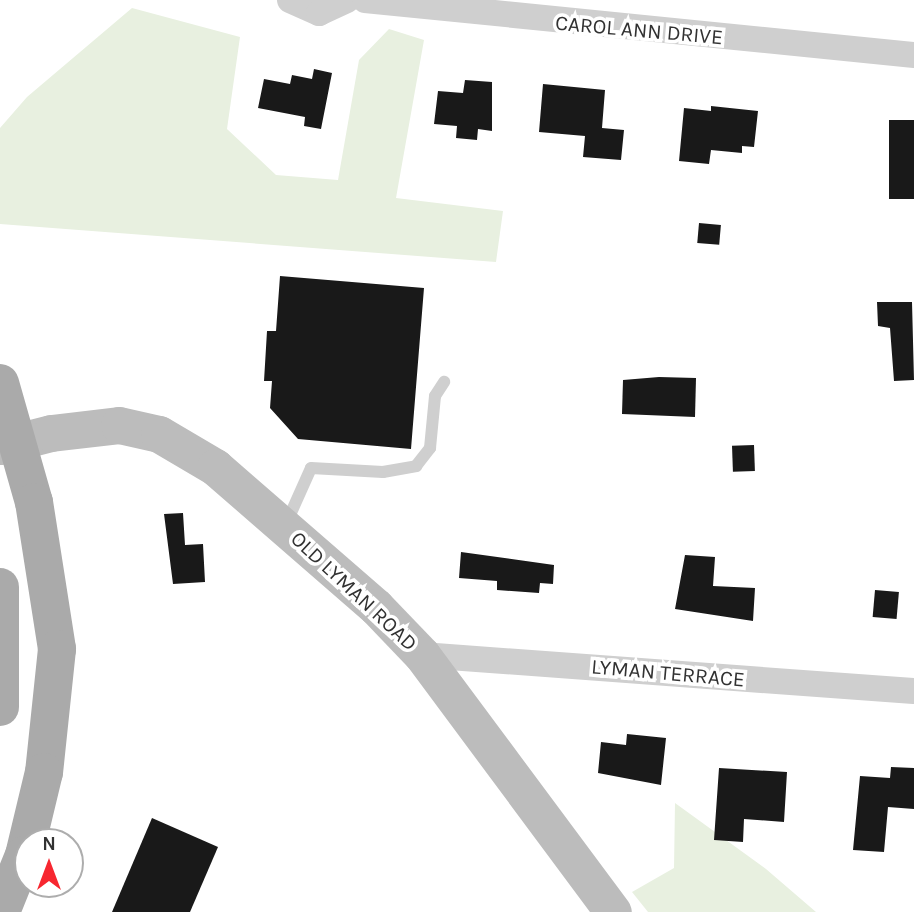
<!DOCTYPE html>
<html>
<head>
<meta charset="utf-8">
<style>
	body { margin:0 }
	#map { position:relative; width:914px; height:912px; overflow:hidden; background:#fff; font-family:Karla,sans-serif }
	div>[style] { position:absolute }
	.green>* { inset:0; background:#e8f0e0 }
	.building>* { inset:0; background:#191919; transform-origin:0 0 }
	.service>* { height:12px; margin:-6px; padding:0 6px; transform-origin:6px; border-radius:6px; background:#cfcfcf }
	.minor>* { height:26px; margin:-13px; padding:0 13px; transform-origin:13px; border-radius:13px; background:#cfcfcf }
	.secondary>* { height:37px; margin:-18.5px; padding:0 18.5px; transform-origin:18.5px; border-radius:18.5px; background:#bcbcbc }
	.primary>* { height:38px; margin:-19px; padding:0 19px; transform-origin:19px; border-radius:19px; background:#aaa }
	span { translate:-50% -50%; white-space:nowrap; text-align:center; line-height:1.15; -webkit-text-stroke:7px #fff; paint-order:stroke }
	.street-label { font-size:21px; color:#323232 }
	.north { position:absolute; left:14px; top:828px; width:70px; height:70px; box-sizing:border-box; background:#fff; border:2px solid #adadad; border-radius:50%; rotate:0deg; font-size:19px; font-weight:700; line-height:28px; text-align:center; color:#323232 }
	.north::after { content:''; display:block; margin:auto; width:24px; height:32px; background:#f72730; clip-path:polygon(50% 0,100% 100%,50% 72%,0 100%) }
</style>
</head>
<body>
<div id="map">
	<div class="green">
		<i style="clip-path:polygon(132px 8px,240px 37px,227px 129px,276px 175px,338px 180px,359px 60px,389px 29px,424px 40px,396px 198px,503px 211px,496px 262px,0 224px,0 128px,27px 97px)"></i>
		<i style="clip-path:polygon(675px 803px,766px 869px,816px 912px,648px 912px,632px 892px,674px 868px)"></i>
	</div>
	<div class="building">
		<i style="clip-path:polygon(314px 69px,332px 73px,321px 129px,304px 126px,305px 117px,258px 108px,264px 79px,290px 84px,292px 75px,312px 79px)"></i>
		<i style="clip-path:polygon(465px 80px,492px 82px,492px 131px,478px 129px,477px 140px,456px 138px,457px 126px,434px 124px,438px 91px,463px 93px)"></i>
		<i style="clip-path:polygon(543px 84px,605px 90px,602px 128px,624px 130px,621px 160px,583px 157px,585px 136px,539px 132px)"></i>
		<i style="clip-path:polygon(711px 106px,758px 111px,754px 147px,742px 146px,742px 153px,711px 150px,709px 164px,679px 161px,684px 108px,711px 111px)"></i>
		<i style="left:914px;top:120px;width:79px;height:25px;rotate:90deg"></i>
		<i style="left:699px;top:223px;width:22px;height:20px;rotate:5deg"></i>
		<i style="clip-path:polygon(280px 276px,424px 288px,411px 449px,298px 439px,270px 408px,272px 381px,264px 381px,267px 331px,276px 331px)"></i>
		<i style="clip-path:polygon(877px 302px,912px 302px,914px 380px,894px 381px,890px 328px,878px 326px)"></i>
		<i style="clip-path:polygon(659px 377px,696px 378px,695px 417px,622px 414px,623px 380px)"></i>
		<i style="left:754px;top:445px;width:26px;height:22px;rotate:88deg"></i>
		<i style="clip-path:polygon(183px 513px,185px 545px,203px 544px,205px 582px,173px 584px,164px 514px)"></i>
		<i style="clip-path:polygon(461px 552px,554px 565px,553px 584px,540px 583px,539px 593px,497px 590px,497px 581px,459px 578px)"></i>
		<i style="clip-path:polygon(685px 555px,715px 557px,713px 586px,755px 588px,753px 621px,675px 609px)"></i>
		<i style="left:875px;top:590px;width:24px;height:27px;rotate:5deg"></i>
		<i style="clip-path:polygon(627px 734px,666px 738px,661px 785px,598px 773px,601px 742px,626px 745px)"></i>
		<i style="clip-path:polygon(891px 767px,914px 768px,914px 809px,888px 807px,884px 852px,853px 850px,860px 776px,890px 778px)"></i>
		<i style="clip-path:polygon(719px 768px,787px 772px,784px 822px,744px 819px,743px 842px,714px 840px)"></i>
		<i style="clip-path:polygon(152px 818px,218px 847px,190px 912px,112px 912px)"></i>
	</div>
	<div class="service">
		<i style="left:286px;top:524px;width:61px;rotate:-65.9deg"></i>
		<i style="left:311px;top:468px;width:72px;rotate:3.2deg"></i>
		<i style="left:383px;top:472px;width:34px;rotate:-10deg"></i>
		<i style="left:416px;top:466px;width:23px;rotate:-52deg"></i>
		<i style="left:430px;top:448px;width:52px;rotate:-84.5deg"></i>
		<i style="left:435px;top:396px;width:17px;rotate:-57deg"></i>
	</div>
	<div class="minor">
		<i style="left:290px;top:0;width:32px;rotate:24deg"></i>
		<i style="left:319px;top:13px;width:31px;rotate:-25deg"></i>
		<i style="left:365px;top:0;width:552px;rotate:5.72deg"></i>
		<i style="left:422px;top:655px;width:493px;rotate:4.2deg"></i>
	</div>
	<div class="secondary">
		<i style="left:0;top:446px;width:53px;rotate:-14.3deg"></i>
		<i style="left:51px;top:433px;width:68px;rotate:-6.7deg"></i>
		<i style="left:119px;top:425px;width:41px;rotate:12.7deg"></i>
		<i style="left:159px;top:434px;width:65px;rotate:30.5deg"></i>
		<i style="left:215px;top:467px;width:213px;rotate:41deg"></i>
		<i style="left:376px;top:607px;width:66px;rotate:46.2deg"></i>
		<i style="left:422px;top:655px;width:320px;rotate:53.4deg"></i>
	</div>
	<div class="primary">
		<i style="left:0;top:383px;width:124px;rotate:74.1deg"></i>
		<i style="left:34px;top:502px;width:149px;rotate:81.1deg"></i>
		<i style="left:57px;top:649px;width:124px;rotate:96deg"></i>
		<i style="left:44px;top:772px;width:85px;rotate:103.5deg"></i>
		<i style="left:24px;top:855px;width:61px;rotate:112deg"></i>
		<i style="left:0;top:587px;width:120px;rotate:90deg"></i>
	</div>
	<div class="street-label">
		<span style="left:639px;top:30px;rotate:5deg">CAROL ANN DRIVE</span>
		<span style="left:354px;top:591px;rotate:43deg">OLD LYMAN ROAD</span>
		<span style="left:668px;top:673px;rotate:5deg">LYMAN TERRACE</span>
	</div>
	<div class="north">N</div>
</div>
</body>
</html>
